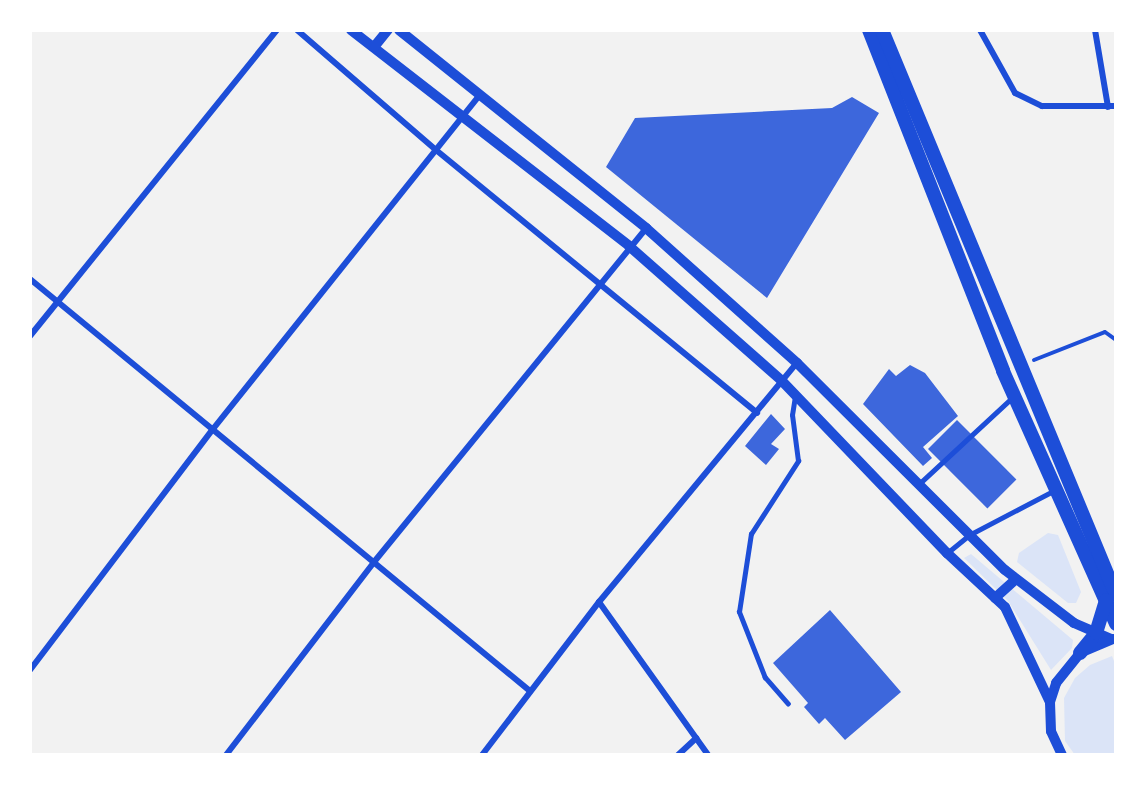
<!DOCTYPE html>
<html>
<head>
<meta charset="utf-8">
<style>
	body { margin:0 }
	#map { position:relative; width:1146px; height:785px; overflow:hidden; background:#f2f2f2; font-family:"Asap Condensed",sans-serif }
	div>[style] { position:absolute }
	.green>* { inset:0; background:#dbe4f7 }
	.building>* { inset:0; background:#3d67dc; transform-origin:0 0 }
	.path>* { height:4px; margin:-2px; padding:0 2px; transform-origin:2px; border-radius:2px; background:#1d4ed8 }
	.service>* { height:4.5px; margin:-2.25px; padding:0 2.25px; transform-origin:2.25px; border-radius:2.25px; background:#1d4ed8 }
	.minor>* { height:6px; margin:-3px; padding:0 3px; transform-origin:3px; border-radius:3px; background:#1d4ed8 }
	.tertiary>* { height:10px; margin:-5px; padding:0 5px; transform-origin:5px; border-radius:5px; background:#1d4ed8 }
	.primary>* { height:14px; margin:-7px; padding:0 7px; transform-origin:7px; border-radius:7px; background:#1d4ed8 }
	span { translate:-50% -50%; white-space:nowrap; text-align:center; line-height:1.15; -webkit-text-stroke:4.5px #fff; paint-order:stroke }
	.frame { position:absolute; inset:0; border:32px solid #fff; pointer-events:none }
</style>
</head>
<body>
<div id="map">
	<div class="green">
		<i style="clip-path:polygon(1048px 533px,1058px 535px,1081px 592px,1076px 603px,1068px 603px,1017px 562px,1019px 553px)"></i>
		<i style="clip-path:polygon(971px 554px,1073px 640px,1072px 648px,1051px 670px,1008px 601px,964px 558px)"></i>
		<i style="clip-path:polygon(1112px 656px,1116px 666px,1116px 755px,1075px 755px,1065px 741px,1064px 698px,1075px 678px,1090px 665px)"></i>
	</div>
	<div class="building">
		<i style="clip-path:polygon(852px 97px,879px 113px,767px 298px,606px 167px,635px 118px,832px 108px)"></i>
		<i style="clip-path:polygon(910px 365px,925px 373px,958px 416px,923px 447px,932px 458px,923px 466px,863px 404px,889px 369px,896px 376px)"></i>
		<i style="clip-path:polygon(771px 414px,785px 429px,771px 444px,779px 449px,766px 465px,745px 446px)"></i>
		<i style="left:957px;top:420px;width:84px;height:41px;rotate:45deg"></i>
		<i style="clip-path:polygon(830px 610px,901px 692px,845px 740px,825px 718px,819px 724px,804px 707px,808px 703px,773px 663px)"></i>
	</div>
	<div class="path">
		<i style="left:1034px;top:360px;width:76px;rotate:-21.5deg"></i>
		<i style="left:1105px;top:332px;width:14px;rotate:36deg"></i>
	</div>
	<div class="service">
		<i style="left:919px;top:484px;width:129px;rotate:-42.8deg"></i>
		<i style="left:947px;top:553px;width:28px;rotate:-39deg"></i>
		<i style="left:969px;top:535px;width:95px;rotate:-27.6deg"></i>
		<i style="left:788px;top:704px;width:35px;rotate:-131deg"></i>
		<i style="left:765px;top:678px;width:71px;rotate:-111.5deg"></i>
		<i style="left:739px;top:612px;width:79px;rotate:-81.3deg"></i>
		<i style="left:751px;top:534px;width:87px;rotate:-57.2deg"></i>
		<i style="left:798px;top:461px;width:46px;rotate:-97.4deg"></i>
		<i style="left:792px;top:415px;width:18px;rotate:-81deg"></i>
	</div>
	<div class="minor">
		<i style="left:297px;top:30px;width:184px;rotate:40.8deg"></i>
		<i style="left:436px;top:150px;width:415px;rotate:39.3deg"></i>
		<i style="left:980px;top:30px;width:72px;rotate:60.9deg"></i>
		<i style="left:1015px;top:93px;width:30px;rotate:26deg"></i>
		<i style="left:1042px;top:106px;width:74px"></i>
		<i style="left:1095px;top:30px;width:78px;rotate:80.4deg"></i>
		<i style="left:30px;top:279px;width:648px;rotate:39.49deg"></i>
		<i style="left:30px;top:336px;width:393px;rotate:-51.1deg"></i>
		<i style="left:599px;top:602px;width:188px;rotate:54.5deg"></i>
		<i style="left:30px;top:670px;width:303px;rotate:-52.8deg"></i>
		<i style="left:213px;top:429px;width:428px;rotate:-51.4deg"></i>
		<i style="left:226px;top:755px;width:243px;rotate:-52.5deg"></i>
		<i style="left:374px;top:562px;width:431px;rotate:-50.8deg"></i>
		<i style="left:482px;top:755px;width:193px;rotate:-52.6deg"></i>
		<i style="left:599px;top:602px;width:310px;rotate:-50.4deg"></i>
		<i style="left:678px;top:755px;width:25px;rotate:-43deg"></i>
	</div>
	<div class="tertiary">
		<i style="left:351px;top:30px;width:352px;rotate:37.8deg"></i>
		<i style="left:629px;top:246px;width:203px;rotate:41.4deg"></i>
		<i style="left:781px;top:380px;width:240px;rotate:46.2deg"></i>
		<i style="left:947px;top:553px;width:79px;rotate:43deg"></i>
		<i style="left:1005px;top:607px;width:105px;rotate:64.7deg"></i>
		<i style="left:399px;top:30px;width:317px;rotate:38.7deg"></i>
		<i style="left:646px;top:228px;width:203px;rotate:41.8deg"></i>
		<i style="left:797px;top:363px;width:293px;rotate:44.9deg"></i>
		<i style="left:1005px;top:570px;width:87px;rotate:37.5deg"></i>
		<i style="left:1074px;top:623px;width:40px;rotate:23.4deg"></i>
		<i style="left:374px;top:47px;width:22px;rotate:-51deg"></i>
		<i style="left:995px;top:598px;width:28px;rotate:-42deg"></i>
		<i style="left:1062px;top:755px;width:26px;rotate:-115deg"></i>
		<i style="left:1051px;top:731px;width:29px;rotate:-92deg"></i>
		<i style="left:1050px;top:702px;width:20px;rotate:-72deg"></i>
		<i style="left:1056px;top:683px;width:38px;rotate:-51deg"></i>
		<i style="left:1080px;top:653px;width:36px;rotate:-23deg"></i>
	</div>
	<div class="primary">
		<i style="left:869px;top:30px;width:366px;rotate:68.5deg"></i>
		<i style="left:1003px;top:371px;width:277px;rotate:65.9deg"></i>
		<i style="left:882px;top:30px;width:612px;rotate:67.5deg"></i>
		<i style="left:1080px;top:653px;width:26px;rotate:-51deg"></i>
		<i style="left:1096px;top:633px;width:34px;rotate:-73deg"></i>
	</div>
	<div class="frame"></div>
</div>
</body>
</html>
